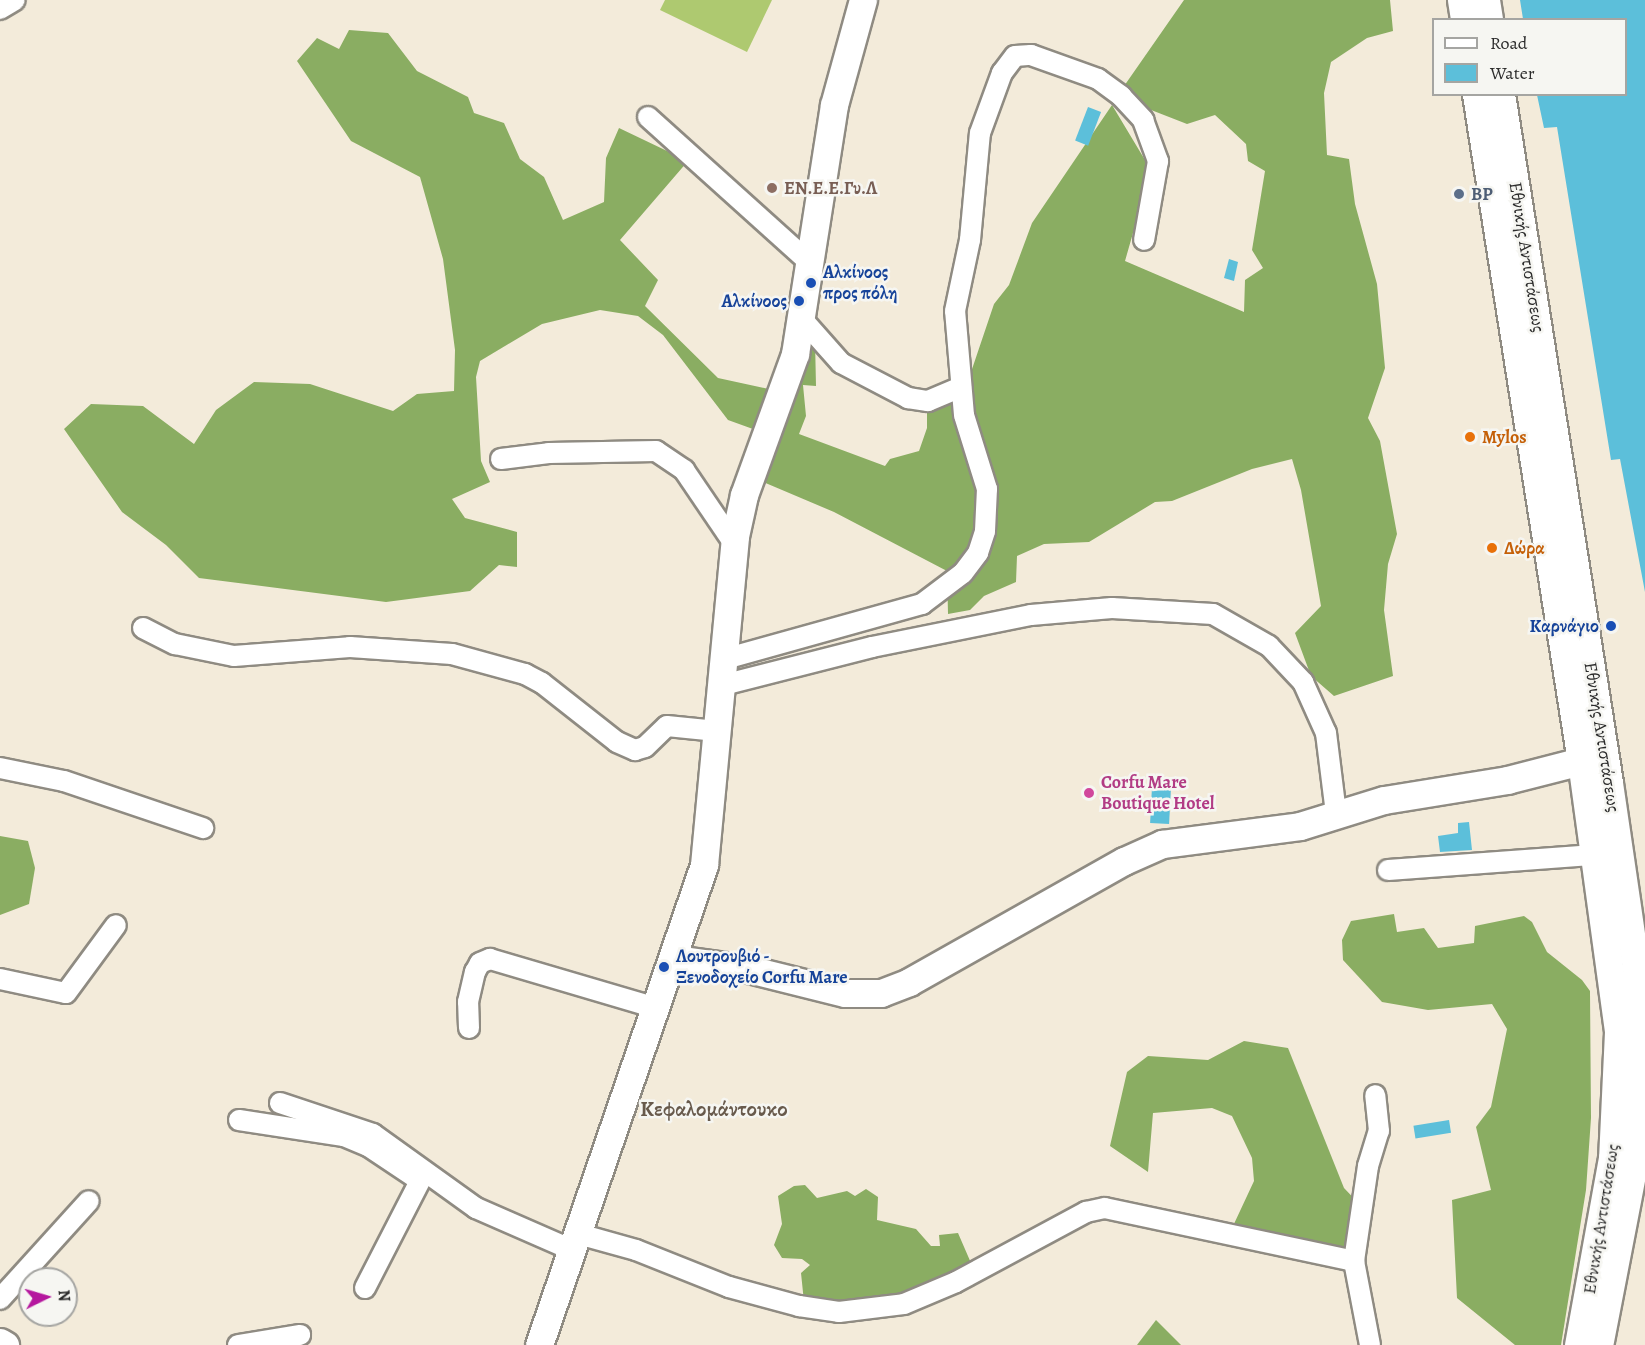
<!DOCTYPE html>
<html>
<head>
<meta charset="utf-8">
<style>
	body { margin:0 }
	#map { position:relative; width:1645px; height:1345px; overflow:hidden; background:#f3ebda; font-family:Alegreya,serif }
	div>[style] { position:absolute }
	.green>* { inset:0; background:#aec970 }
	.forest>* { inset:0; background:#8aad62 }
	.water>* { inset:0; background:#5cbfda; transform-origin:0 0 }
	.roads { filter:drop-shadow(2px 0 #8f8b82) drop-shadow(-2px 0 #8f8b82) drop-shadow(0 2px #8f8b82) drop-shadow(0 -2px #8f8b82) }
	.street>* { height:20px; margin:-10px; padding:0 10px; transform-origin:10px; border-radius:10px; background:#fff }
	.secondary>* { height:27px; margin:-13.5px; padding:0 13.5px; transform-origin:13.5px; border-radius:13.5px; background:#fff }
	.dots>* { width:16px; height:16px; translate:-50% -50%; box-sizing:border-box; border:3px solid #f6f6f2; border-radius:50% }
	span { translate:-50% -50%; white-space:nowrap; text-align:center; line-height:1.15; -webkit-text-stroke:5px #f6f6f2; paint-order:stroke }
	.education-label { font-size:18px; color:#785e54; font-weight:700 }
	.left { translate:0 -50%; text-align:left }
	.service-label { font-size:18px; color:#4e5e75; font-weight:700 }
	.street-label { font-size:18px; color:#2b2b2b }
	.transit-label { font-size:18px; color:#164399; font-weight:700 }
	.right { translate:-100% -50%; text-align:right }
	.food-label { font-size:18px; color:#c56008; font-weight:700 }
	.hotel-label { font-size:18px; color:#b23c85; font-weight:700 }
	.quarter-label { font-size:21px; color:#685a4c; font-weight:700 }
	.legend { position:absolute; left:1432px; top:18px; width:195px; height:78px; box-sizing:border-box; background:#f6f6f2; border:2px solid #a5a5a2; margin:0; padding:8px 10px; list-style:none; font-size:18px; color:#2b2b2b }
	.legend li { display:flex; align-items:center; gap:12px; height:30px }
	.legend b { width:30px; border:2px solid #a5a5a2 }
	.north { position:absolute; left:18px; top:1267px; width:60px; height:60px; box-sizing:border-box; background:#f6f6f2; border:2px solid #a5a5a2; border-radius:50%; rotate:85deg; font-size:16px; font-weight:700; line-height:24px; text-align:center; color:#2b2b2b }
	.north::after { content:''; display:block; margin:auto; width:21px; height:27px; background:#b5179e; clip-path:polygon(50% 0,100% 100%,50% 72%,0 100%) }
</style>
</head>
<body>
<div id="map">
	<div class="green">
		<i style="clip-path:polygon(665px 0,772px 0,747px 52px,660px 10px)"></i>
	</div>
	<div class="forest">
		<i style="clip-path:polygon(1184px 0,1390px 0,1393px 31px,1367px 38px,1331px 62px,1324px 93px,1327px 155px,1349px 159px,1355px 204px,1377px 284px,1385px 368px,1368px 418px,1380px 441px,1397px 534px,1388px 564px,1384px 610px,1393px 676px,1334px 696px,1311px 676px,1295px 633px,1321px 606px,1301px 490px,1292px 459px,1252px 469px,1172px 501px,1155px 502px,1089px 542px,1044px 544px,1017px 556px,1016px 582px,984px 596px,970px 610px,948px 614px,947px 571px,834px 512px,756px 479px,772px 436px,728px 420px,663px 335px,638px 316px,600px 310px,542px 324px,480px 361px,476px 377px,481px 461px,490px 482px,452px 499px,465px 518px,517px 532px,517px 567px,499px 565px,470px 591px,386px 602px,199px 578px,166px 545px,122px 512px,64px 429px,91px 404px,143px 406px,194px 444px,216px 410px,254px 382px,310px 384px,393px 411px,417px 394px,454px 391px,455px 350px,443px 259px,420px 177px,351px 141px,297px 61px,317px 38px,339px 49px,349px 30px,388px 33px,417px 71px,468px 97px,474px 113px,504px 123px,520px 159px,544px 177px,563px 220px,604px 202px,606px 158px,619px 128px,688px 161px,620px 240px,658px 280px,645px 306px,718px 378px,787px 393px,806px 331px,815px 340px,816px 386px,803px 385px,806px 416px,799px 434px,885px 466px,890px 459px,919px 451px,927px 428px,927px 413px,947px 386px,968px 381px,994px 304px,1009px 285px,1032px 223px,1112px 105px,1145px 160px,1147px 184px,1125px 261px,1244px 312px,1245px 280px,1263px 268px,1252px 250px,1265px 171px,1248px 161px,1246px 144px,1215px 115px,1187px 124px,1146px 108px,1122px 89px)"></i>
		<i style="clip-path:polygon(0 836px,28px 841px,35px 868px,29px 904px,0 915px)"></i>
		<i style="clip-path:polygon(1394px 914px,1397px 932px,1424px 928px,1438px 948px,1474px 943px,1475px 926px,1524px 916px,1532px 922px,1547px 952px,1582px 980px,1590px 991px,1591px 1118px,1586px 1190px,1561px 1345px,1515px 1345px,1457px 1298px,1452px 1200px,1491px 1190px,1476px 1127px,1491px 1107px,1507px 1029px,1492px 1004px,1428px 1010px,1382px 1002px,1343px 960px,1342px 940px,1351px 921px)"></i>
		<i style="clip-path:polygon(1244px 1041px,1288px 1048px,1344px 1188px,1365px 1210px,1361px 1251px,1233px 1226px,1254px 1181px,1252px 1158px,1232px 1116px,1212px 1108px,1153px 1113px,1148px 1172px,1110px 1146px,1127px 1072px,1148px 1056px,1208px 1060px)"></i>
		<i style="clip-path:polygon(805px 1185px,817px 1198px,847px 1191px,855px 1196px,866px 1189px,878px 1197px,877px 1220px,916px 1229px,931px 1246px,940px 1246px,939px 1235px,958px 1233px,971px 1263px,960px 1274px,904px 1301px,804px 1302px,801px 1273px,810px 1265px,802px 1259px,782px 1258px,774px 1245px,782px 1224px,778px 1196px,794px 1186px)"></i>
		<i style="clip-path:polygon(1156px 1320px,1181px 1345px,1137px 1345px)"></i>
	</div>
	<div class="water">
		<i style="clip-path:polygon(1520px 0,1645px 0,1645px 592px,1620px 459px,1611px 460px,1557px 127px,1544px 128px,1537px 95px,1626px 94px,1626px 20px,1523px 19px)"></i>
		<i style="left:1088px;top:107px;width:14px;height:36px;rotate:21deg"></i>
		<i style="clip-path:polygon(1229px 259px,1238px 262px,1234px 281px,1224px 278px)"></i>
		<i style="left:1152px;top:787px;width:19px;height:36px;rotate:3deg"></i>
		<i style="clip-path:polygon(1469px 822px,1472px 850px,1440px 852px,1438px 836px,1458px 833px,1458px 823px)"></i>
		<i style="left:1449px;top:1120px;width:13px;height:36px;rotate:81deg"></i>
	</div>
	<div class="roads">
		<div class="street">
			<i style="left:0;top:9px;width:17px;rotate:-31deg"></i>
			<i style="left:648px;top:117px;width:218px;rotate:42deg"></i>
			<i style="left:802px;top:319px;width:59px;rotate:48.4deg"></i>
			<i style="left:841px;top:363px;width:76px;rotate:27.6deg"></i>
			<i style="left:908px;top:398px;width:20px;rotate:9deg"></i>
			<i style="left:928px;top:401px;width:36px;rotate:-23deg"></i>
			<i style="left:501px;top:459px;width:48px;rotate:-7.1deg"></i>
			<i style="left:549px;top:453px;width:107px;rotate:-1.1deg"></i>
			<i style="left:656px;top:451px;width:34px;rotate:34deg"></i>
			<i style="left:684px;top:470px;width:91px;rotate:55.8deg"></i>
			<i style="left:143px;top:628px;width:36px;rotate:27deg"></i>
			<i style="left:175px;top:644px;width:60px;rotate:11.5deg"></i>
			<i style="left:234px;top:656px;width:116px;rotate:-4.4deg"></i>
			<i style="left:350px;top:647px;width:102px;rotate:3.9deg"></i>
			<i style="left:452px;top:654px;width:76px;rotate:15.3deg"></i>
			<i style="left:525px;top:674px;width:19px;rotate:28deg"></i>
			<i style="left:542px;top:683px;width:95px;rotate:38.2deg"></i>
			<i style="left:617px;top:742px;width:20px;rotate:24deg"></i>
			<i style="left:635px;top:750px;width:10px;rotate:-17deg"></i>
			<i style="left:645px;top:747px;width:30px;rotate:-44deg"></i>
			<i style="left:667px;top:726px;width:50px;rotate:5.7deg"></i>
			<i style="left:721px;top:660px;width:209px;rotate:-15.6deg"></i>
			<i style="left:922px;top:604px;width:51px;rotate:-37.1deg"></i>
			<i style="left:963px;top:573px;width:25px;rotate:-53deg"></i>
			<i style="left:978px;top:553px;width:23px;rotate:-72deg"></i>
			<i style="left:985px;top:531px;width:42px;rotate:-87.3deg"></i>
			<i style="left:987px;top:489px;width:77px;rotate:-107.3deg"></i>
			<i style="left:964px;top:415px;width:104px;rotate:-94.9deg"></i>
			<i style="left:955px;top:311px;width:73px;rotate:-78.1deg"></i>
			<i style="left:970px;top:240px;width:107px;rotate:-84.7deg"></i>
			<i style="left:980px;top:133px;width:64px;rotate:-69.9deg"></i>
			<i style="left:1002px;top:73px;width:21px;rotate:-53deg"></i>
			<i style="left:1015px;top:56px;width:16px;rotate:-4deg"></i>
			<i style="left:1031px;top:55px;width:71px;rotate:19.7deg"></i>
			<i style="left:1098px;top:79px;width:29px;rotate:36deg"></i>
			<i style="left:1121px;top:96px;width:33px;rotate:47deg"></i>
			<i style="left:1143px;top:120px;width:44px;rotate:69.9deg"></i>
			<i style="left:1158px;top:161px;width:80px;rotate:100deg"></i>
			<i style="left:719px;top:686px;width:158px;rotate:-14.3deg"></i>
			<i style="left:872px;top:647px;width:162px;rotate:-11.4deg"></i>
			<i style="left:1031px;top:615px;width:81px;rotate:-4.9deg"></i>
			<i style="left:1112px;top:608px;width:101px;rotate:3.4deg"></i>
			<i style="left:1213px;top:614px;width:64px;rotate:29.7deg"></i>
			<i style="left:1269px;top:646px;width:50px;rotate:46.6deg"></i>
			<i style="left:1303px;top:682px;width:56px;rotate:65.7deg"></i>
			<i style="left:1326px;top:733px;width:81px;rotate:82.9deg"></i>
			<i style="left:0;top:768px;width:65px;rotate:11.5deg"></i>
			<i style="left:64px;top:781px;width:147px;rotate:18.7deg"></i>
			<i style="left:1388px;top:870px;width:207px;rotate:-4.2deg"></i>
			<i style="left:0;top:979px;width:67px;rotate:12deg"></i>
			<i style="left:66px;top:993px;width:84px;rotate:-53.7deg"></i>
			<i style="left:469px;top:1028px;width:26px;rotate:-92deg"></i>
			<i style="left:468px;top:1002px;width:31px;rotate:-77deg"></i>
			<i style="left:475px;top:972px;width:10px;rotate:-61deg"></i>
			<i style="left:480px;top:963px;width:11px;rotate:-22deg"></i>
			<i style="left:490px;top:959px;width:173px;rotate:16.4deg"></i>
			<i style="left:280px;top:1103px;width:98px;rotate:18.4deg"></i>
			<i style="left:373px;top:1134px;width:127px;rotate:35.7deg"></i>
			<i style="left:476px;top:1208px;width:103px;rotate:23.6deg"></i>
			<i style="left:239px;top:1120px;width:106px;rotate:8.7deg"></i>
			<i style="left:344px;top:1136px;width:26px;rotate:23deg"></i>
			<i style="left:368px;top:1146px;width:54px;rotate:33.7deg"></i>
			<i style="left:575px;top:1233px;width:63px;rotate:15.6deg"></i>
			<i style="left:636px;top:1250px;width:100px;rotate:21.7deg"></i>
			<i style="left:729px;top:1287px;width:73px;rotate:15.2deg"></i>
			<i style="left:799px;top:1306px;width:40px;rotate:8.5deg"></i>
			<i style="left:839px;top:1312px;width:65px;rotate:-7deg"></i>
			<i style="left:904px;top:1304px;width:56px;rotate:-22.9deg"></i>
			<i style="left:956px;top:1282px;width:148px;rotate:-28.3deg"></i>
			<i style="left:1086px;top:1212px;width:19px;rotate:-12deg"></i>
			<i style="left:1105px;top:1208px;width:255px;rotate:12deg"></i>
			<i style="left:365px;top:1288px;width:120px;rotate:-62.8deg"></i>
			<i style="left:0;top:1299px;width:132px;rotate:-47.8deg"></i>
			<i style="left:238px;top:1345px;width:63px;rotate:-9.2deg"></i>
			<i style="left:1370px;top:1345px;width:86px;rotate:-100.8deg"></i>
			<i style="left:1354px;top:1261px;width:96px;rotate:-81.6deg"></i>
			<i style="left:1368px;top:1166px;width:37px;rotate:-73deg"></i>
			<i style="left:1379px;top:1131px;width:36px;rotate:-96deg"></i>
		</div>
		<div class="secondary">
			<i style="left:1461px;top:0;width:20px;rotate:81deg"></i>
			<i style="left:1486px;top:0;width:20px;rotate:81deg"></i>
			<i style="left:1476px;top:94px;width:675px;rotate:81.05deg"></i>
			<i style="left:1581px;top:761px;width:274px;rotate:82.2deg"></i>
			<i style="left:1618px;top:1032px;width:126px;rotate:92.7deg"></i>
			<i style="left:1612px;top:1158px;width:190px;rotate:100.3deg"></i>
			<i style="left:1501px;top:94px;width:697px;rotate:81.09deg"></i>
			<i style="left:1609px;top:783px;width:187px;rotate:81.7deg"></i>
			<i style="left:1636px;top:968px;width:63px;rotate:85.5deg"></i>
			<i style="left:1641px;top:1031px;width:65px;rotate:90deg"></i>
			<i style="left:1641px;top:1096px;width:68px;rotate:95.9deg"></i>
			<i style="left:1634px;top:1164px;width:184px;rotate:100.9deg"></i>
			<i style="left:674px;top:959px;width:75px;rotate:7.7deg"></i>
			<i style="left:748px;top:969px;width:100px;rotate:13.9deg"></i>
			<i style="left:845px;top:993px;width:36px"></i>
			<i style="left:881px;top:993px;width:30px;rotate:-21deg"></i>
			<i style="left:909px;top:982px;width:247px;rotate:-29.4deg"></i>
			<i style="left:1124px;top:861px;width:42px;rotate:-24.1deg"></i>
			<i style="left:1162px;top:844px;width:139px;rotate:-7.4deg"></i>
			<i style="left:1300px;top:826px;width:88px;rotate:-17.2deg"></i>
			<i style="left:1384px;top:800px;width:125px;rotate:-9.2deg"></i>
			<i style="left:1507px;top:780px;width:76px;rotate:-14.4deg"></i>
			<i style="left:1581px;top:761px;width:16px;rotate:22deg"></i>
			<i style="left:0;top:1342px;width:6px;rotate:31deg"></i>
			<i style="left:539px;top:1345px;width:508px;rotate:-71.03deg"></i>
			<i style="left:704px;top:865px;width:330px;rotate:-84.6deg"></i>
			<i style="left:735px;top:536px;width:42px;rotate:-77.6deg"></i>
			<i style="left:744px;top:495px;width:150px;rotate:-70.1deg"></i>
			<i style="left:795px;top:354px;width:252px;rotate:-81.1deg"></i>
			<i style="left:834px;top:105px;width:109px;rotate:-74.6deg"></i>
		</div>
	</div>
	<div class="dots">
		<i style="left:772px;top:188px;background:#8d6e63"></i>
		<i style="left:1459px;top:194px;background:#5c6f8a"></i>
		<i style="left:811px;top:283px;background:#1a4fb4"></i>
		<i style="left:799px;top:301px;background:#1a4fb4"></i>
		<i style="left:1470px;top:437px;background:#e8710a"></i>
		<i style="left:1492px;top:548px;background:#e8710a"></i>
		<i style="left:1611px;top:626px;background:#1a4fb4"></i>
		<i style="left:1089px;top:793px;background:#d1479c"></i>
		<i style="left:664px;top:967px;background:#1a4fb4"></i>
	</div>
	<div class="education-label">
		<span class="left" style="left:784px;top:188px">ΕΝ.Ε.Ε.Γυ.Λ</span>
	</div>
	<div class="service-label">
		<span class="left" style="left:1471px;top:194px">BP</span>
	</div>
	<div class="street-label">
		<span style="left:1527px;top:257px;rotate:81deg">Εθνικής Αντιστάσεως</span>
		<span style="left:1602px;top:737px;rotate:81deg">Εθνικής Αντιστάσεως</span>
		<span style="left:1601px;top:1219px;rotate:-81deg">Εθνικής Αντιστάσεως</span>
	</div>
	<div class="transit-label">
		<span class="left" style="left:823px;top:283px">Αλκίνοος<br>προς πόλη</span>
		<span class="right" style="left:787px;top:301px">Αλκίνοος</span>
		<span class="right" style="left:1599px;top:626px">Καρνάγιο</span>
		<span class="left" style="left:676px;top:967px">Λουτρουβιό -<br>Ξενοδοχείο Corfu Mare</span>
	</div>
	<div class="food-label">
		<span class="left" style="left:1482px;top:437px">Mylos</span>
		<span class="left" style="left:1504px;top:548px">Δώρα</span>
	</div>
	<div class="hotel-label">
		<span class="left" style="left:1101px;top:793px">Corfu Mare<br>Boutique Hotel</span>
	</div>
	<div class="quarter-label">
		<span style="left:714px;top:1109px">Κεφαλομάντουκο</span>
	</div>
	<ul class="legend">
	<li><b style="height:8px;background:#fff"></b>Road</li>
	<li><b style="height:16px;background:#5cbfda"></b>Water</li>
	</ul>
	<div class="north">N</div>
</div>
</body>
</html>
